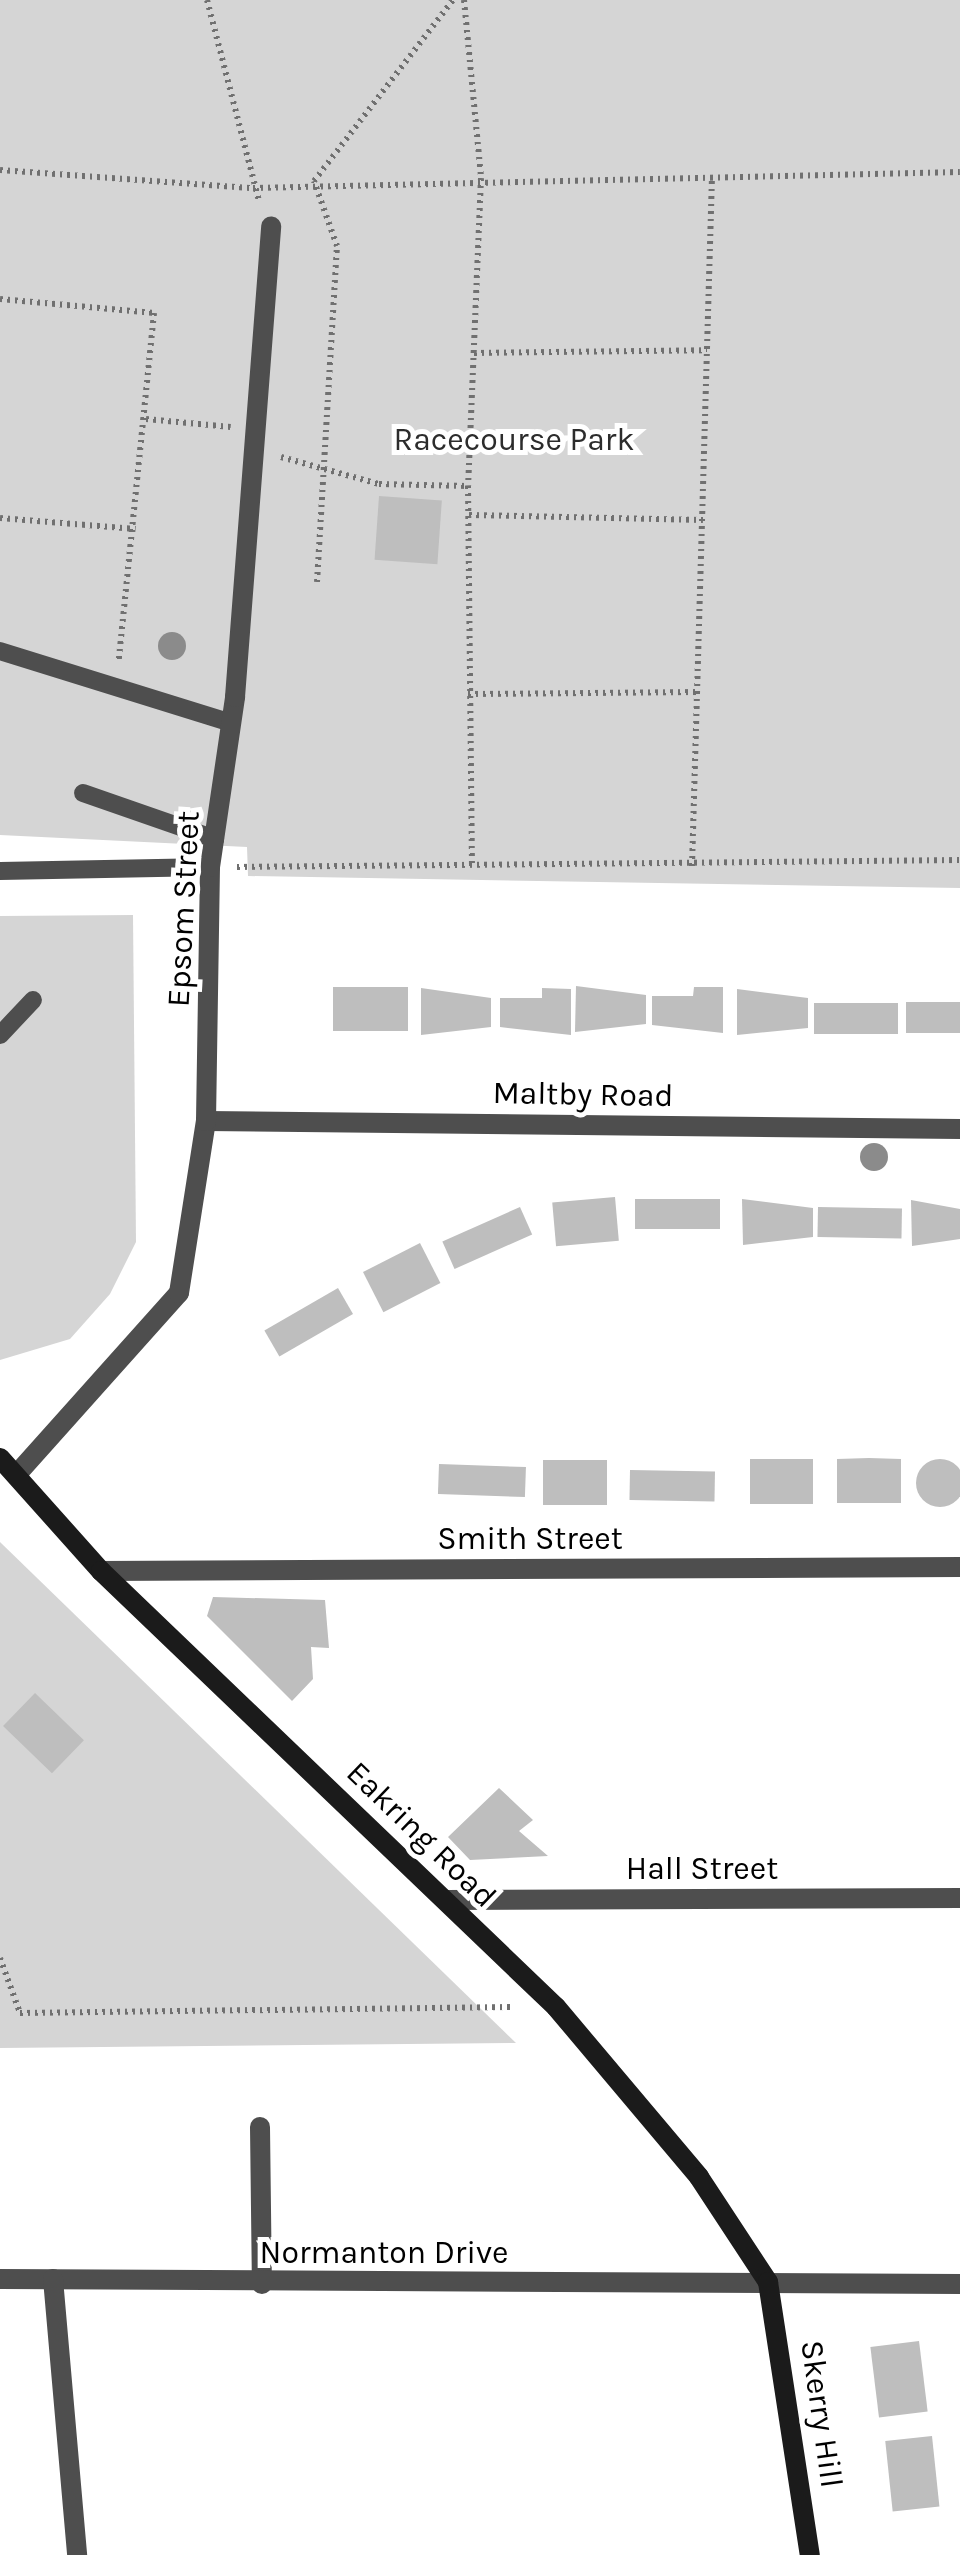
<!DOCTYPE html>
<html>
<head>
<meta charset="utf-8">
<style>
	body { margin:0 }
	#map { position:relative; width:960px; height:2555px; overflow:hidden; background:#fff; font-family:Karla,sans-serif }
	div>[style] { position:absolute }
	.green>* { inset:0; background:#d5d5d5 }
	.building>* { inset:0; background:#bebebe; transform-origin:0 0 }
	.round { border-radius:50% }
	.path>* { height:6px; margin-top:-3px; transform-origin:0; background:repeating-linear-gradient(90deg,#707070 0 2.5px,transparent 0 7.5px) }
	.lane>* { height:18px; margin:-9px; padding:0 9px; transform-origin:9px; border-radius:9px; background:#4e4e4e }
	.street>* { height:20px; margin:-10px; padding:0 10px; transform-origin:10px; border-radius:10px; background:#4e4e4e }
	.secondary>* { height:20px; margin:-10px; padding:0 10px; transform-origin:10px; border-radius:10px; background:#1b1b1b }
	.trees>* { width:28px; height:28px; margin:-14px; border-radius:50%; background:#8b8b8b }
	span { translate:-50% -50%; white-space:nowrap; text-align:center; line-height:1.15; -webkit-text-stroke:10px #fff; paint-order:stroke }
	.park-label { font-size:32px; color:#2c2c2c }
	.street-label { font-size:32px; color:#000 }
</style>
</head>
<body>
<div id="map">
	<div class="green">
		<i style="clip-path:polygon(0 0,960px 0,960px 888px,248px 876px,247px 847px,0 835px)"></i>
		<i style="clip-path:polygon(133px 915px,136px 1242px,110px 1294px,70px 1339px,0 1360px,0 916px)"></i>
		<i style="clip-path:polygon(0 1542px,516px 2043px,0 2048px)"></i>
	</div>
	<div class="building">
		<i style="left:379px;top:496px;width:63px;height:64px;rotate:4deg"></i>
		<i style="clip-path:polygon(576px 986px,646px 995px,646px 1024px,575px 1032px)"></i>
		<i style="left:333px;top:987px;width:75px;height:44px"></i>
		<i style="clip-path:polygon(694px 987px,723px 987px,723px 1033px,652px 1025px,652px 996px,693px 996px)"></i>
		<i style="clip-path:polygon(421px 988px,491px 998px,491px 1027px,421px 1035px)"></i>
		<i style="clip-path:polygon(542px 988px,571px 989px,571px 1035px,500px 1027px,500px 998px,542px 998px)"></i>
		<i style="clip-path:polygon(737px 989px,808px 998px,808px 1028px,737px 1035px)"></i>
		<i style="left:906px;top:1002px;width:54px;height:31px"></i>
		<i style="left:814px;top:1003px;width:84px;height:31px"></i>
		<i style="left:615px;top:1197px;width:44px;height:63px;rotate:85deg"></i>
		<i style="left:635px;top:1199px;width:85px;height:30px"></i>
		<i style="clip-path:polygon(742px 1199px,813px 1208px,813px 1237px,743px 1245px)"></i>
		<i style="clip-path:polygon(911px 1200px,960px 1209px,960px 1239px,912px 1246px)"></i>
		<i style="left:520px;top:1207px;width:30px;height:85px;rotate:66deg"></i>
		<i style="left:818px;top:1207px;width:84px;height:30px;rotate:1deg"></i>
		<i style="left:420px;top:1243px;width:45px;height:64px;rotate:63deg"></i>
		<i style="left:338px;top:1288px;width:30px;height:85px;rotate:60deg"></i>
		<i style="clip-path:polygon(869px 1458px,901px 1459px,901px 1503px,837px 1503px,837px 1459px)"></i>
		<i style="left:750px;top:1459px;width:63px;height:45px"></i>
		<i class="round" style="left:916px;top:1459px;width:48px;height:48px"></i>
		<i style="left:543px;top:1460px;width:64px;height:45px"></i>
		<i style="left:439px;top:1464px;width:87px;height:30px;rotate:2deg"></i>
		<i style="left:630px;top:1470px;width:85px;height:30px;rotate:1deg"></i>
		<i style="clip-path:polygon(213px 1597px,325px 1600px,329px 1648px,311px 1647px,313px 1679px,292px 1701px,207px 1616px)"></i>
		<i style="left:35px;top:1693px;width:68px;height:46px;rotate:44deg"></i>
		<i style="clip-path:polygon(499px 1788px,533px 1820px,519px 1831px,548px 1856px,470px 1860px,448px 1837px)"></i>
		<i style="left:919px;top:2341px;width:71px;height:49px;rotate:83deg"></i>
		<i style="left:932px;top:2436px;width:71px;height:47px;rotate:84deg"></i>
	</div>
	<div class="path">
		<i style="left:207px;top:0;width:208px;rotate:75.5deg"></i>
		<i style="left:464px;top:0;width:179px;rotate:84.5deg"></i>
		<i style="left:481px;top:178px;width:308px;rotate:92.4deg"></i>
		<i style="left:468px;top:486px;width:380px;rotate:89.4deg"></i>
		<i style="left:0;top:170px;width:254px;rotate:4.1deg"></i>
		<i style="left:253px;top:188px;width:707px;rotate:-1.3deg"></i>
		<i style="left:0;top:299px;width:155px;rotate:5.2deg"></i>
		<i style="left:154px;top:313px;width:349px;rotate:95.8deg"></i>
		<i style="left:474px;top:353px;width:233px;rotate:-0.7deg"></i>
		<i style="left:146px;top:419px;width:85px;rotate:5.4deg"></i>
		<i style="left:281px;top:457px;width:102px;rotate:15.4deg"></i>
		<i style="left:379px;top:484px;width:89px;rotate:1.3deg"></i>
		<i style="left:469px;top:515px;width:234px;rotate:1.2deg"></i>
		<i style="left:0;top:518px;width:136px;rotate:4.6deg"></i>
		<i style="left:317px;top:582px;width:337px;rotate:-86.6deg"></i>
		<i style="left:337px;top:246px;width:69px;rotate:-109.5deg"></i>
		<i style="left:314px;top:181px;width:228px;rotate:-52.5deg"></i>
		<i style="left:468px;top:694px;width:230px;rotate:-0.5deg"></i>
		<i style="left:692px;top:866px;width:689px;rotate:-88.34deg"></i>
		<i style="left:237px;top:867px;width:723px;rotate:-0.55deg"></i>
		<i style="left:0;top:1958px;width:59px;rotate:70deg"></i>
		<i style="left:20px;top:2013px;width:495px;rotate:-0.7deg"></i>
	</div>
	<div class="lane">
		<i style="left:0;top:651px;width:242px;rotate:17.3deg"></i>
		<i style="left:83px;top:793px;width:140px;rotate:19.2deg"></i>
		<i style="left:0;top:871px;width:210px;rotate:-1.1deg"></i>
		<i style="left:0;top:1035px;width:48px;rotate:-46.7deg"></i>
	</div>
	<div class="street">
		<i style="left:206px;top:1121px;width:754px;rotate:0.61deg"></i>
		<i style="left:17px;top:1474px;width:243px;rotate:-48.2deg"></i>
		<i style="left:179px;top:1293px;width:174px;rotate:-81.1deg"></i>
		<i style="left:206px;top:1121px;width:254px;rotate:-89.1deg"></i>
		<i style="left:210px;top:867px;width:172px;rotate:-81.6deg"></i>
		<i style="left:235px;top:697px;width:472px;rotate:-85.6deg"></i>
		<i style="left:101px;top:1571px;width:859px;rotate:-0.27deg"></i>
		<i style="left:445px;top:1900px;width:515px;rotate:-0.22deg"></i>
		<i style="left:260px;top:2127px;width:157px;rotate:89.3deg"></i>
		<i style="left:0;top:2279px;width:960px;rotate:0.3deg"></i>
		<i style="left:53px;top:2279px;width:277px;rotate:85deg"></i>
	</div>
	<div class="secondary">
		<i style="left:0;top:1458px;width:152px;rotate:48.2deg"></i>
		<i style="left:101px;top:1571px;width:630px;rotate:43.78deg"></i>
		<i style="left:556px;top:2007px;width:222px;rotate:49.9deg"></i>
		<i style="left:699px;top:2177px;width:126px;rotate:56.7deg"></i>
		<i style="left:768px;top:2282px;width:276px;rotate:81.3deg"></i>
	</div>
	<div class="trees">
		<i style="left:172px;top:646px"></i>
		<i style="left:874px;top:1157px"></i>
	</div>
	<div class="park-label">
		<span style="left:514px;top:440px">Racecourse Park</span>
	</div>
	<div class="street-label">
		<span style="left:184px;top:909px;rotate:-87deg">Epsom Street</span>
		<span style="left:583px;top:1095px;rotate:1deg">Maltby Road</span>
		<span style="left:530px;top:1539px">Smith Street</span>
		<span style="left:421px;top:1835px;rotate:44deg">Eakring Road</span>
		<span style="left:702px;top:1869px">Hall Street</span>
		<span style="left:384px;top:2253px">Normanton Drive</span>
		<span style="left:821px;top:2414px;rotate:82deg">Skerry Hill</span>
	</div>
</div>
</body>
</html>
